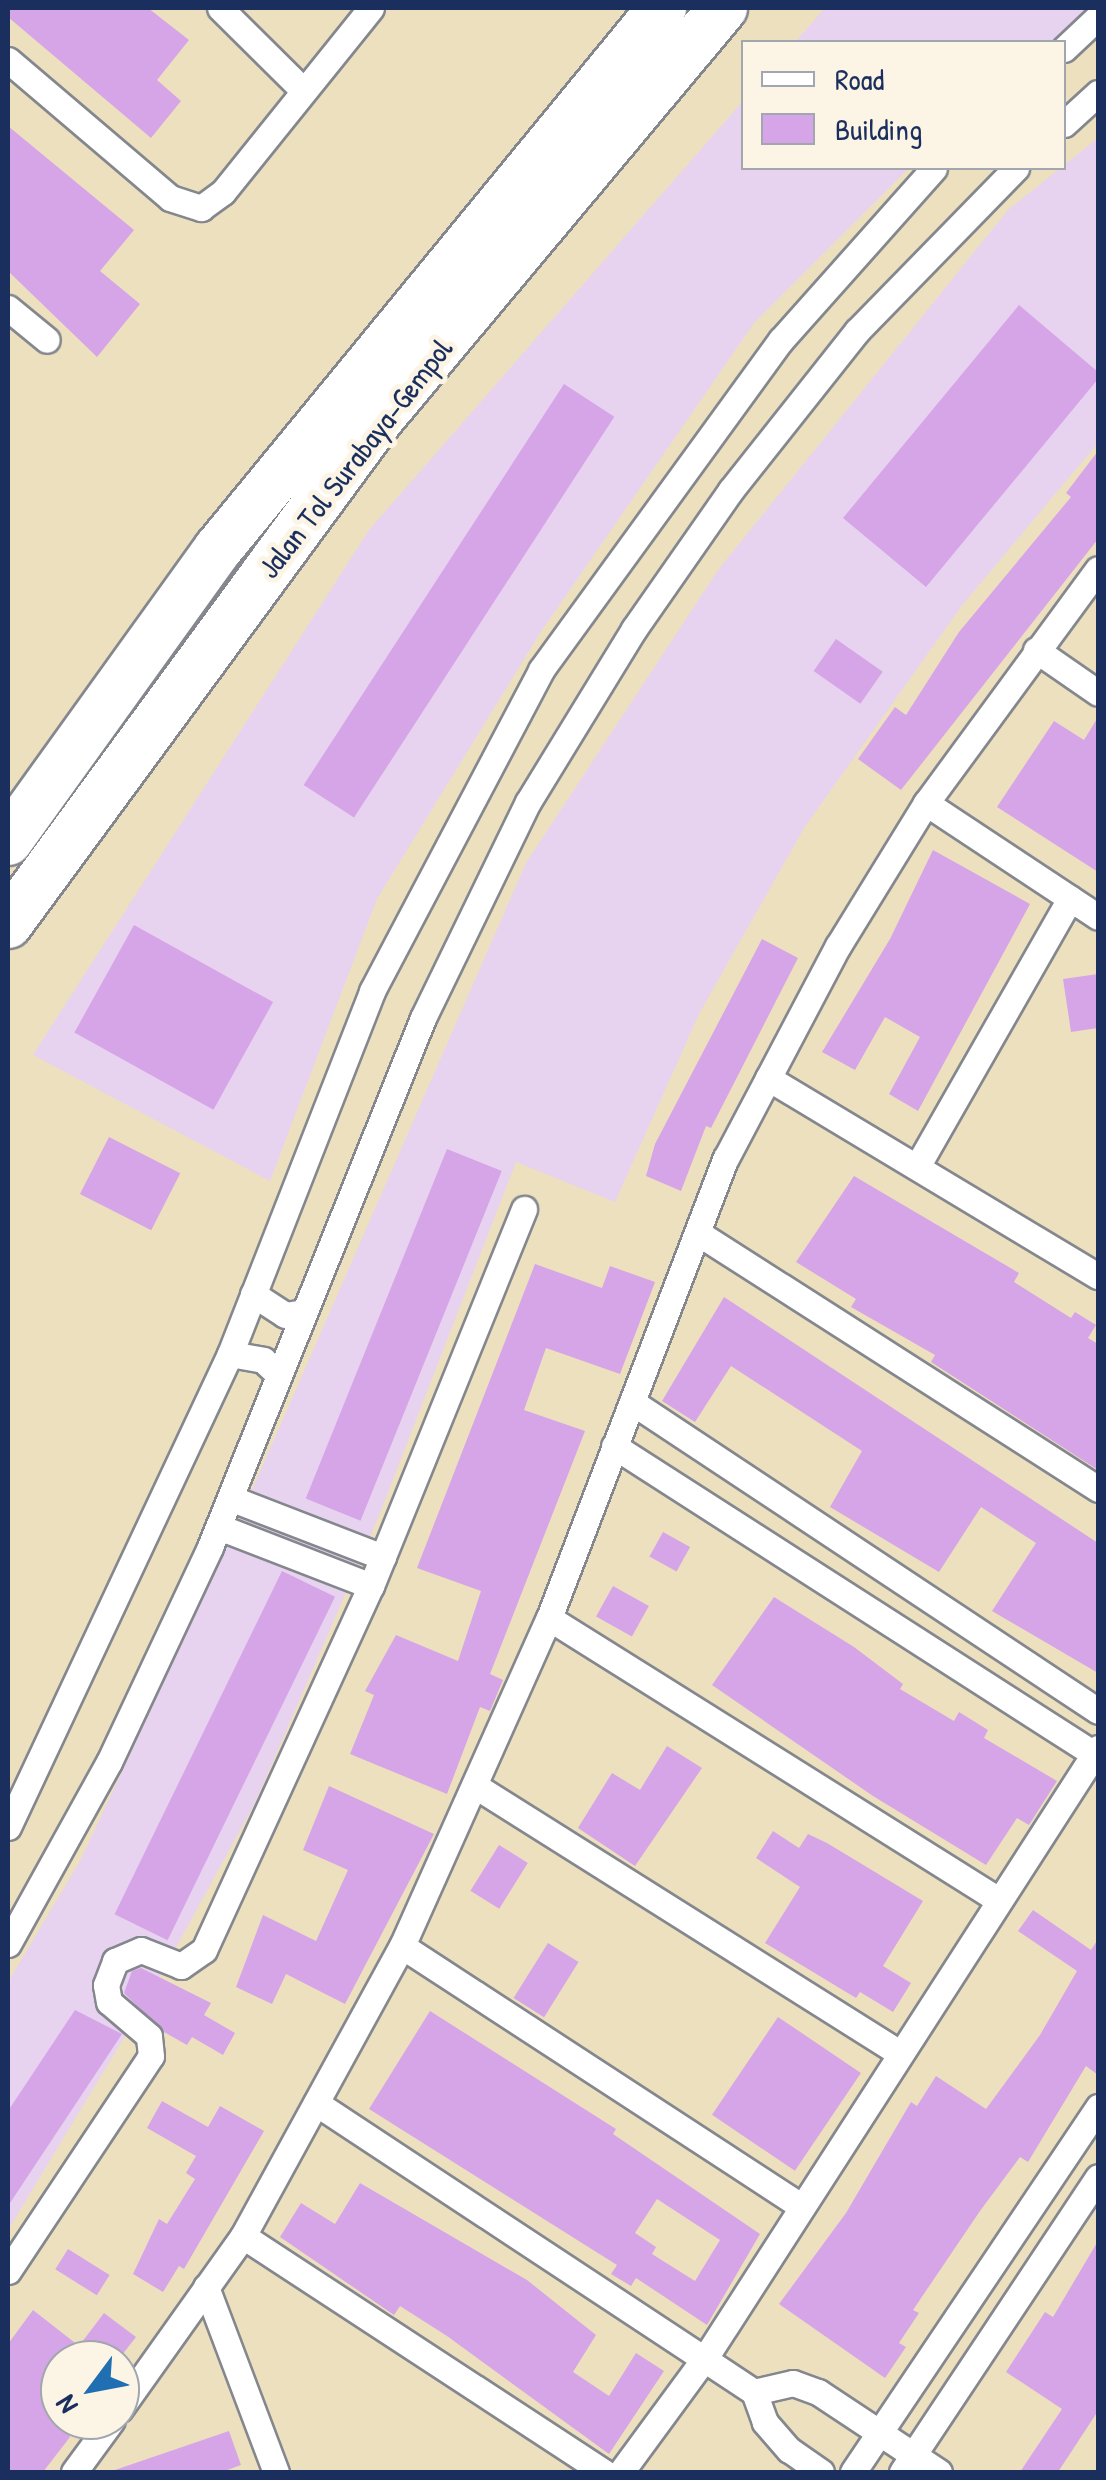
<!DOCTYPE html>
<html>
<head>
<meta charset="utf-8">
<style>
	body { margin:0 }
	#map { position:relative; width:1106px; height:2480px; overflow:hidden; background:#ede0bf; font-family:"Patrick Hand",sans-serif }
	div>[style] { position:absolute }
	.built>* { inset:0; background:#e7d2ef }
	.building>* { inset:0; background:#d6a5e7; transform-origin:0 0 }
	.roads { filter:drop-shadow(2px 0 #84888e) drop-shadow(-2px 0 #84888e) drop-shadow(0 2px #84888e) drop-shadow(0 -2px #84888e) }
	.minor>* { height:25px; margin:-12.5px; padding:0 12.5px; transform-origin:12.5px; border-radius:12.5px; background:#fff }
	.motorway>* { height:48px; margin:-24px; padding:0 24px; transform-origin:24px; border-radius:24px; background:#fff }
	span { translate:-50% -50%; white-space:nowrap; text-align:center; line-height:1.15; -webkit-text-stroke:10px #fcf5e5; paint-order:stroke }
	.street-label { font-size:30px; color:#1b2f5e }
	.frame { position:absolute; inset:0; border:10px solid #1b2f5e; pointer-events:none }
	.legend { position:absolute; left:741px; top:40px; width:325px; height:130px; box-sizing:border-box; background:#fcf5e5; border:2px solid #a2a6af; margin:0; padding:12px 18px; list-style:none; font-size:30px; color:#1b2f5e }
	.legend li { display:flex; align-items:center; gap:20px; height:50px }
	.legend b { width:50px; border:2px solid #a2a6af }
	.north { position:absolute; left:40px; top:2340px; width:100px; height:100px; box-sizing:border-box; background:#fcf5e5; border:2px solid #a2a6af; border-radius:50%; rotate:238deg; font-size:28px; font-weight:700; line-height:40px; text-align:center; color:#1b2f5e }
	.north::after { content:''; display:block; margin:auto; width:35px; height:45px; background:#1f6fb2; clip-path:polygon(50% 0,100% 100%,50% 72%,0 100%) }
</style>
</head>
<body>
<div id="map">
	<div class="built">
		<i style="clip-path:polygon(825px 8px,1095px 8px,1053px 42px,795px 42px)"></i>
		<i style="clip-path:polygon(743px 101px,744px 168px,909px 168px,754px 323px,540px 633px,377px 899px,270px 1181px,33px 1055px,369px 530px)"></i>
		<i style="clip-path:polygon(1098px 138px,1098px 443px,963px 604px,804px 828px,699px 1014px,615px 1202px,516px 1162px,378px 1518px,255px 1803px,151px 1993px,8px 2230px,8px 1982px,80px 1861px,225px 1552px,526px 863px,718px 570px,1008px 210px)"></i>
	</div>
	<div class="building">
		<i style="clip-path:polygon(8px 8px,148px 8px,189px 40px,157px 80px,181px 101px,151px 138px,8px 17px)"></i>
		<i style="clip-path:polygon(8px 126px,134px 230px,100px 271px,140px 304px,97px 357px,8px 271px)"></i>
		<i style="clip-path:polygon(1019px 305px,1098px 372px,1098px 379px,926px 587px,843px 518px)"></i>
		<i style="left:564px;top:384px;width:60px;height:478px;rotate:33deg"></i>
		<i style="clip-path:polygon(1098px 451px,1098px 539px,901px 790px,858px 759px,895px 707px,906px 715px,959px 632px,1071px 497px,1066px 493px)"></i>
		<i style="left:836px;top:639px;width:57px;height:39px;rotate:35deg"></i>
		<i style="clip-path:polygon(1098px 717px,1098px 872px,997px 807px,1054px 721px,1084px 740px)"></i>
		<i style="clip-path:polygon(933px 850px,1030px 904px,918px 1111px,889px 1094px,920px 1037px,885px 1017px,855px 1070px,822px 1052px,890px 939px)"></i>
		<i style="left:134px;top:925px;width:159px;height:123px;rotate:29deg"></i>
		<i style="clip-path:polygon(762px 939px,798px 958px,711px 1128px,706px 1126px,681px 1191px,646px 1176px,655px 1144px)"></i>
		<i style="clip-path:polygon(1098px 974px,1098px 1028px,1071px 1032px,1063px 979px)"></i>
		<i style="left:109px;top:1137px;width:80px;height:64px;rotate:27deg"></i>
		<i style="left:447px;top:1149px;width:59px;height:377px;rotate:22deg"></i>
		<i style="clip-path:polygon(854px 1176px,1019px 1273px,1014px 1282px,1071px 1318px,1075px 1312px,1096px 1325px,1088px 1338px,1098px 1344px,1098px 1470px,931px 1362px,935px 1355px,851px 1307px,856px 1299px,796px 1262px)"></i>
		<i style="clip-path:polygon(535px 1264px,602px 1288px,610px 1266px,655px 1282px,620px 1374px,546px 1348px,524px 1410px,585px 1431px,490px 1674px,503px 1680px,490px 1711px,480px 1707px,447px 1794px,350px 1754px,374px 1695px,365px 1691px,396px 1635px,458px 1661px,481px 1591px,417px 1568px)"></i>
		<i style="clip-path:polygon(724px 1297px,1098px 1543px,1098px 1673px,992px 1611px,1036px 1543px,981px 1507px,939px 1572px,830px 1507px,862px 1451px,731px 1366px,695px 1422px,662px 1401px)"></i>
		<i style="left:663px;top:1532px;width:31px;height:28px;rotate:29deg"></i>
		<i style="left:282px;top:1571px;width:59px;height:382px;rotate:26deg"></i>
		<i style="left:613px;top:1586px;width:41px;height:35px;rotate:29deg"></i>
		<i style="clip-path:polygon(774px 1597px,854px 1647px,903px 1684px,900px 1689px,954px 1721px,959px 1712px,988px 1730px,984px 1738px,1057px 1781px,1029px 1825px,1017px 1818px,986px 1865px,873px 1796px,712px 1685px)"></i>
		<i style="clip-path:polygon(667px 1746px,702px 1768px,635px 1866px,578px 1828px,612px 1773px,640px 1790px)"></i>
		<i style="clip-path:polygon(329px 1786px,434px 1834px,345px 2004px,286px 1974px,272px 2004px,236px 1987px,263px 1915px,316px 1941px,348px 1870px,303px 1850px)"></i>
		<i style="clip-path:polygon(773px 1831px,799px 1848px,808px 1834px,827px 1843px,923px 1901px,883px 1966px,911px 1983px,893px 2012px,860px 1992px,856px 1998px,765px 1943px,800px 1887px,756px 1858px)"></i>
		<i style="left:499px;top:1845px;width:34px;height:54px;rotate:32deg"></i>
		<i style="clip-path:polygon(1033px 1910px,1091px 1950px,1098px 1939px,1098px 2075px,1086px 2066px,1028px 2162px,1020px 2157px,980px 2211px,913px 2310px,919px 2313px,899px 2343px,906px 2347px,885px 2378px,779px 2304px,846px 2213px,911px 2102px,917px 2106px,936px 2076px,986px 2109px,1040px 2035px,1077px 1971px,1018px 1931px)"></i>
		<i style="left:548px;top:1943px;width:36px;height:65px;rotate:32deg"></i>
		<i style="clip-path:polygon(141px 1968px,211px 2003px,204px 2015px,235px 2033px,223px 2055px,192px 2037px,187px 2045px,164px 2032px,124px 1993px,132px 1971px)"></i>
		<i style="clip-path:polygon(75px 2010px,122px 2034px,8px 2206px,8px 2111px)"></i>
		<i style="clip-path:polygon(evenodd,430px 2011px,616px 2129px,613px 2134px,760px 2234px,707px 2325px,636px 2278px,631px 2286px,611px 2274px,617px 2265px,369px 2109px,430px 2011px,657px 2199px,720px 2240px,695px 2281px,652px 2254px,656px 2247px,635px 2233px,657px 2199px)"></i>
		<i style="left:778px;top:2017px;width:100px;height:118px;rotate:34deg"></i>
		<i style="clip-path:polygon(162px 2101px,208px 2127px,220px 2106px,264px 2131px,184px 2269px,179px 2266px,163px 2292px,133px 2274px,159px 2219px,167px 2224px,195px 2179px,186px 2173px,196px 2156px,147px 2128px)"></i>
		<i style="clip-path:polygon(360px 2183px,527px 2280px,596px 2335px,573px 2372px,609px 2396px,636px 2353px,664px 2371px,609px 2454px,447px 2336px,400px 2306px,394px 2315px,280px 2237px,301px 2203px,335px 2224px)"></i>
		<i style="clip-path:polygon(1098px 2241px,1098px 2411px,1058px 2472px,1020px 2472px,1062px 2409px,1006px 2372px,1045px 2312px,1053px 2317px)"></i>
		<i style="left:68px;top:2249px;width:49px;height:24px;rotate:32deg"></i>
		<i style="clip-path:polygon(33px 2310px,79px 2346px,104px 2313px,136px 2337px,118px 2360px,60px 2360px,60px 2421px,70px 2437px,43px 2472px,8px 2472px,8px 2344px)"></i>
		<i style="clip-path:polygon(229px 2431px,241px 2465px,222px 2472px,109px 2472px)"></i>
	</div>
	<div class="roads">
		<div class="minor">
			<i style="left:220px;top:8px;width:117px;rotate:44.7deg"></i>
			<i style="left:1064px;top:49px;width:47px;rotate:-43.3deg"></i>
			<i style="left:8px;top:60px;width:213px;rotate:40.4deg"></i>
			<i style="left:170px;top:198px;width:33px;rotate:18deg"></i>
			<i style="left:201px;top:208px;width:27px;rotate:-36deg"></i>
			<i style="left:223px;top:192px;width:236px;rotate:-51.2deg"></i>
			<i style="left:1064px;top:124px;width:46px;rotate:-42.4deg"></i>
			<i style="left:8px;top:308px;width:50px;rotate:39.4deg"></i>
			<i style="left:1036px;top:650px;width:75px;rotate:34.7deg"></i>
			<i style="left:926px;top:803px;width:206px;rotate:33.5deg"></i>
			<i style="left:768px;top:1078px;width:385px;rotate:31deg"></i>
			<i style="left:918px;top:1165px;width:307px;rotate:-60.3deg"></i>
			<i style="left:698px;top:1233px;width:475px;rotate:32.6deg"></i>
			<i style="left:253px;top:1294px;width:38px;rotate:33deg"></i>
			<i style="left:285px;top:1315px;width:19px;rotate:-9deg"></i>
			<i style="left:230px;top:1354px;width:34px;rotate:10deg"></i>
			<i style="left:263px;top:1360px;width:22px;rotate:43deg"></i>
			<i style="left:632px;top:1402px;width:559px;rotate:33.55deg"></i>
			<i style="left:614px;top:1446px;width:570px;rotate:32.69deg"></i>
			<i style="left:230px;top:1498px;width:164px;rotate:21.1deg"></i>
			<i style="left:219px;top:1527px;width:163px;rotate:21.2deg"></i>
			<i style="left:549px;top:1618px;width:529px;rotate:32.1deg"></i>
			<i style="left:477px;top:1787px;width:499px;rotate:32.2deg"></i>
			<i style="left:8px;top:1827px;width:523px;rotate:-64.86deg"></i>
			<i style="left:230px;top:1354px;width:390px;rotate:-68.6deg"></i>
			<i style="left:372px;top:991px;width:363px;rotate:-62.2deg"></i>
			<i style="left:541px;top:670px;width:408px;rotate:-54deg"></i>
			<i style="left:781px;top:340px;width:230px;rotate:-48.3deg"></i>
			<i style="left:8px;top:1944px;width:208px;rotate:-61deg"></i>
			<i style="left:109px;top:1762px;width:238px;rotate:-64.8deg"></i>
			<i style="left:210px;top:1547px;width:570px;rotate:-68.07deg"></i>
			<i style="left:423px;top:1018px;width:240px;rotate:-64.1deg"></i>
			<i style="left:528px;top:802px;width:203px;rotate:-58.5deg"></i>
			<i style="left:634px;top:629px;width:169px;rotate:-55.1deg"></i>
			<i style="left:731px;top:490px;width:203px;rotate:-51.6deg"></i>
			<i style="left:857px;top:331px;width:228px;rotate:-45.7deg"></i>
			<i style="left:402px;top:1946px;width:476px;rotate:33.1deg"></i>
			<i style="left:316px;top:2103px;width:525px;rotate:33.42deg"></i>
			<i style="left:243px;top:2236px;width:431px;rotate:33.2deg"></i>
			<i style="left:8px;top:2271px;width:258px;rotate:-56.4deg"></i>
			<i style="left:151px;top:2056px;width:20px;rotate:-96deg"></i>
			<i style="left:149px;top:2036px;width:52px;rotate:-139.6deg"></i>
			<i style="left:109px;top:2002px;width:17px;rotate:-100deg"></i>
			<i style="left:106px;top:1985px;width:26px;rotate:-69deg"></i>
			<i style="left:115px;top:1961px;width:28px;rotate:-23deg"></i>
			<i style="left:141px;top:1950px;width:43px;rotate:21.8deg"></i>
			<i style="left:181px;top:1966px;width:28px;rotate:-35deg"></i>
			<i style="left:204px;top:1950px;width:400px;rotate:-65.4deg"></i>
			<i style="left:371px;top:1586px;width:407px;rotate:-67.9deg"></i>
			<i style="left:206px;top:2287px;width:198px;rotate:69.3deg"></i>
			<i style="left:120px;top:2409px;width:212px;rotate:-54.6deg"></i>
			<i style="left:243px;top:2236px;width:331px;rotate:-61.3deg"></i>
			<i style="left:402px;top:1946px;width:359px;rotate:-65.9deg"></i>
			<i style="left:549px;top:1618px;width:493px;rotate:-69deg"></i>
			<i style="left:726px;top:1158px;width:240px;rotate:-62.2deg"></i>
			<i style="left:838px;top:946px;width:168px;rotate:-58.4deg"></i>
			<i style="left:926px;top:803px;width:290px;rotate:-53.7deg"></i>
			<i style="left:74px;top:2472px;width:64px;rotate:-53.8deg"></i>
			<i style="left:621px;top:2472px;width:145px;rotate:-53.7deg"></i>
			<i style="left:707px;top:2355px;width:722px;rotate:-57.21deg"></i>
			<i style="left:821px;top:2472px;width:39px;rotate:-145deg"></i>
			<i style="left:789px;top:2450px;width:37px;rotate:-131deg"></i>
			<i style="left:765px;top:2422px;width:32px;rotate:-110deg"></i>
			<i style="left:754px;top:2392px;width:40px;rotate:-13deg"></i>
			<i style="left:793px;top:2383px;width:27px;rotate:20deg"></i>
			<i style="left:818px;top:2392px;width:145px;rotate:33.5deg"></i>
			<i style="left:853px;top:2472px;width:440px;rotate:-56.1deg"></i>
			<i style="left:902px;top:2472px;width:354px;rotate:-56.4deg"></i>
		</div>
		<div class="motorway">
			<i style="left:8px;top:841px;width:360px;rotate:-54.3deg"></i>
			<i style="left:218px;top:549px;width:700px;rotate:-50.62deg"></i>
			<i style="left:8px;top:924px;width:627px;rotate:-53.7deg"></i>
			<i style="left:379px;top:419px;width:536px;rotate:-50.07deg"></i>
		</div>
	</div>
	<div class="street-label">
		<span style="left:355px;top:458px;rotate:-52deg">Jalan Tol Surabaya–Gempol</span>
	</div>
	<div class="frame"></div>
	<ul class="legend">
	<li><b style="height:12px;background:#fff"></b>Road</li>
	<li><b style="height:28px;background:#d6a5e7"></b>Building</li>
	</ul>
	<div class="north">N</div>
</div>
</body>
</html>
